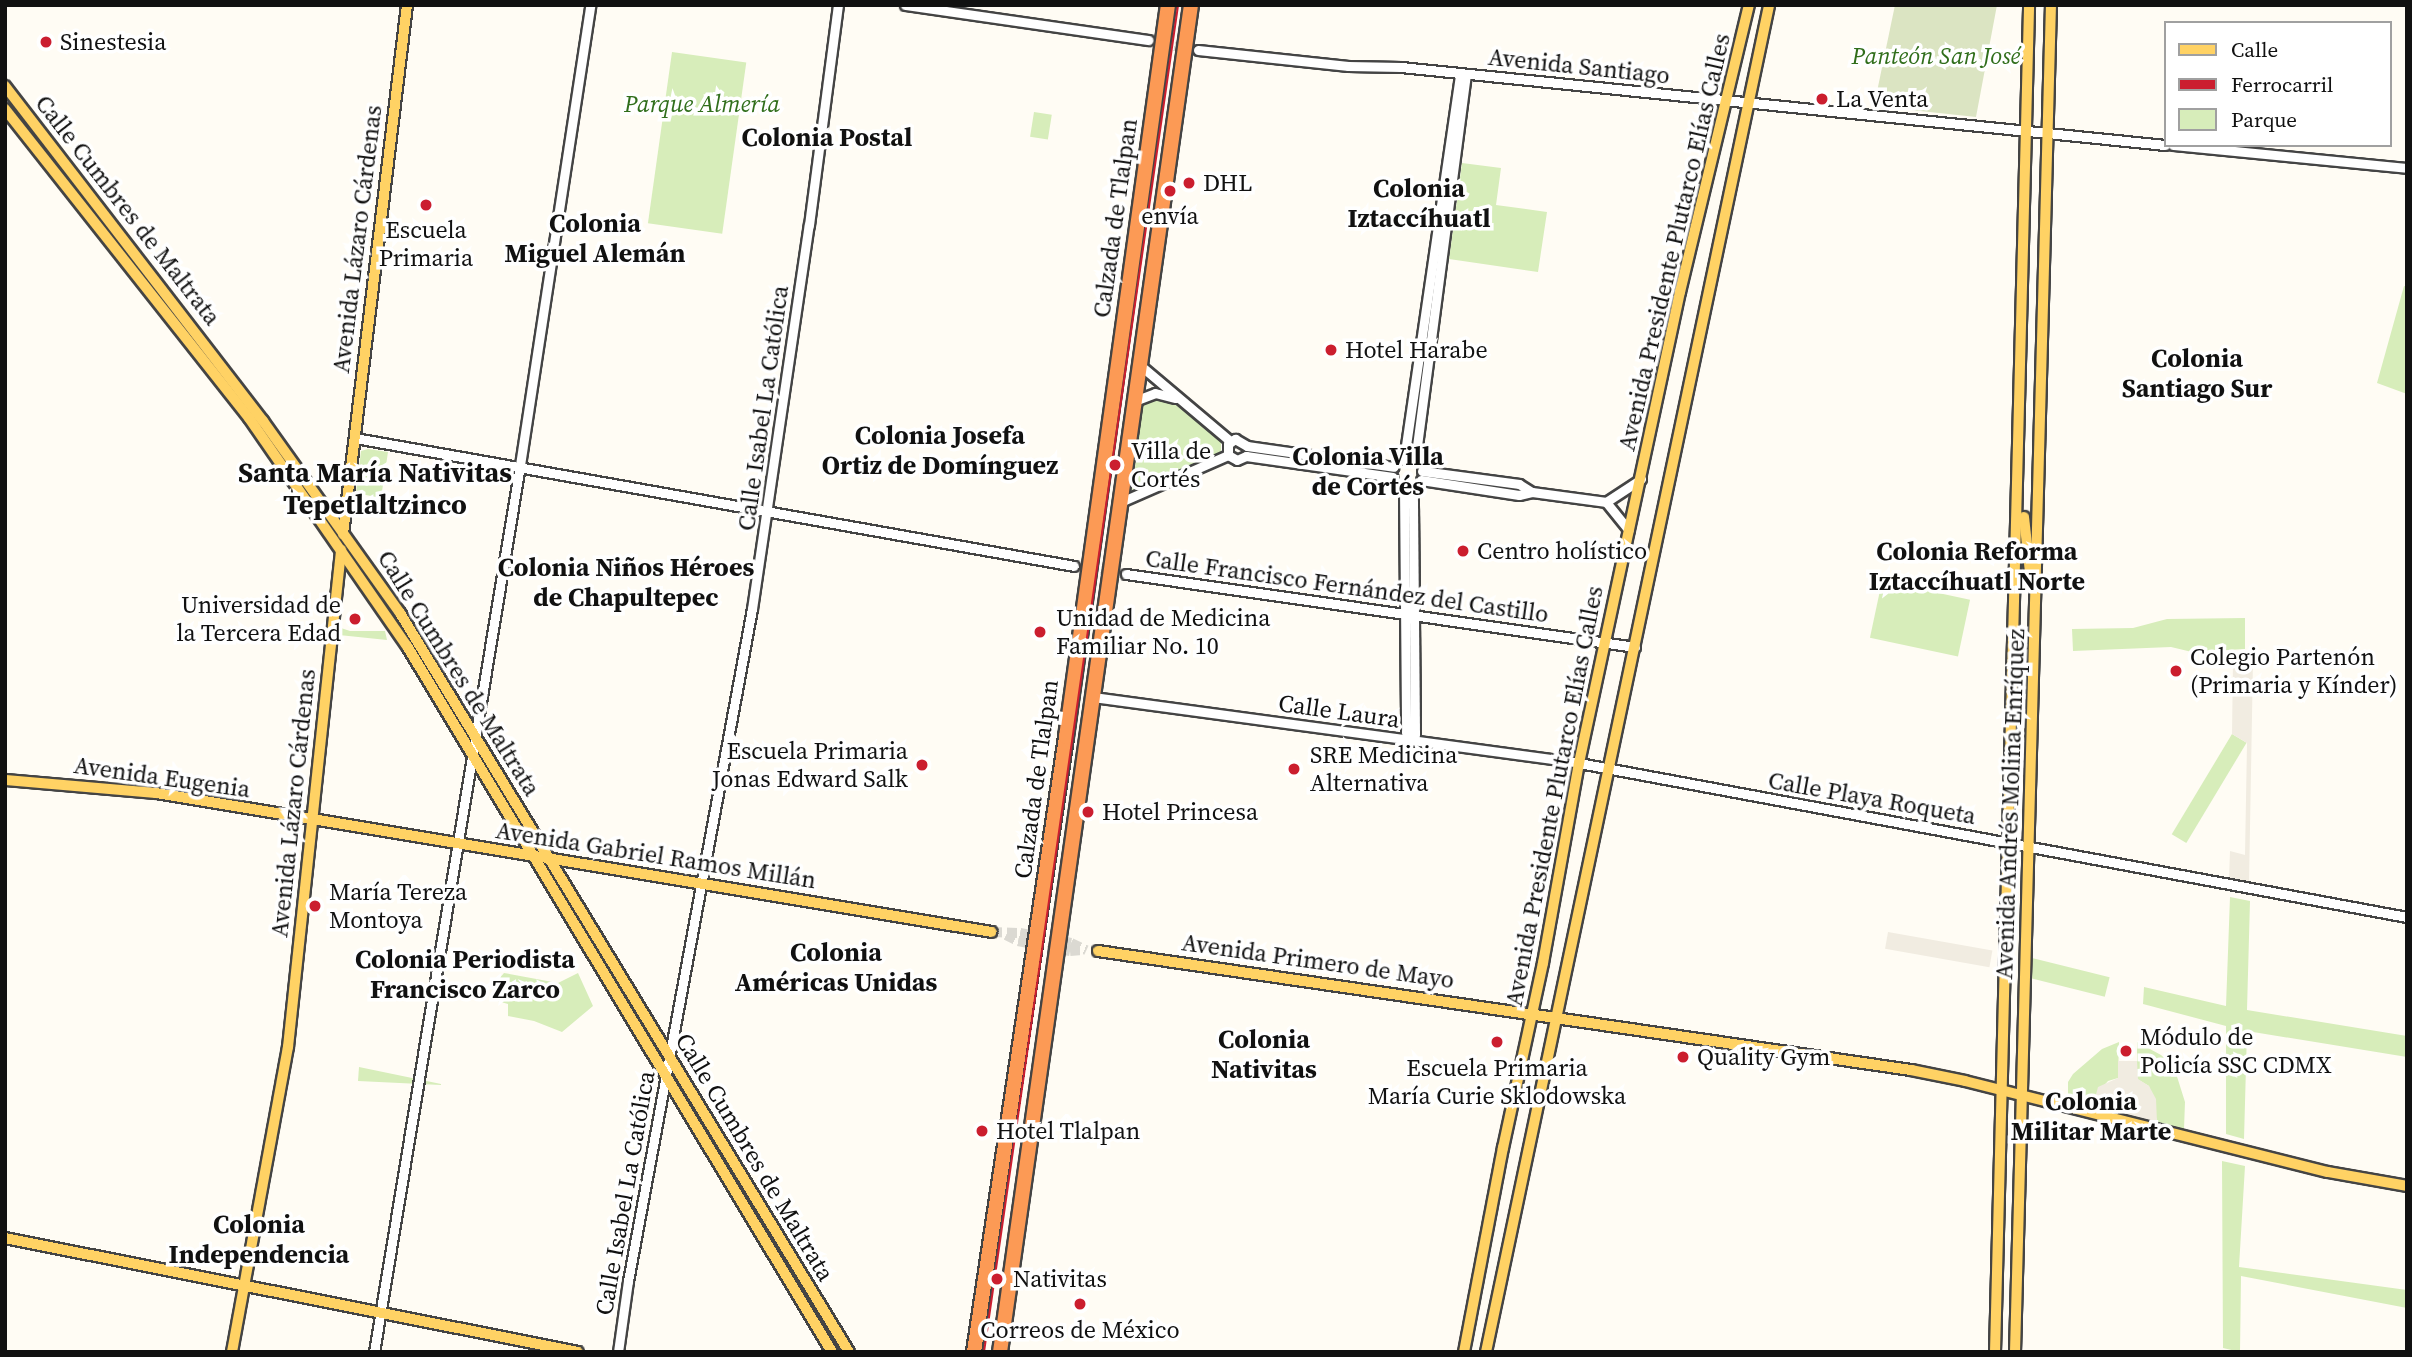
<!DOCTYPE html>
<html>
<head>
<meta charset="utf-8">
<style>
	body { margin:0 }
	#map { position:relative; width:2412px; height:1357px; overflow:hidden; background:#fffcf4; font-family:"Source Serif 4",serif }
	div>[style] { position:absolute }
	.green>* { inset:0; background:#d7edba; transform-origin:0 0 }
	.cemetery>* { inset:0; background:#dbe4c2 }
	.plaza>* { inset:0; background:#f1ece1; transform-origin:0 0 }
	.minor-tunnel>* { height:9px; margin-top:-4.5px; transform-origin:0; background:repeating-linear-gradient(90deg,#dbd9d2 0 9px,transparent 0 13.5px) }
	.major-tunnel>* { height:10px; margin-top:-5px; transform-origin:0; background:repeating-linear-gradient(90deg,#dbd9d2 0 10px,transparent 0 15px) }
	.roads { filter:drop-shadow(2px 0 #444) drop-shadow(-2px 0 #444) drop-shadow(0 2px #444) drop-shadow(0 -2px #444) }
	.minor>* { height:9px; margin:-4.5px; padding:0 4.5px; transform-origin:4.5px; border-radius:4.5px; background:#fff }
	.major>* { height:10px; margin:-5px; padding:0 5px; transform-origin:5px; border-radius:5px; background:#ffd264 }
	.highway>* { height:14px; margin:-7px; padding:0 7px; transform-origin:7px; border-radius:7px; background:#fc9a55 }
	.rail>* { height:2px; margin:-1px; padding:0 1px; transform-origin:1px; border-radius:1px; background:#cb1e2f }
	.dots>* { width:19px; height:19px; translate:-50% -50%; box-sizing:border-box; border:4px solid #fff; border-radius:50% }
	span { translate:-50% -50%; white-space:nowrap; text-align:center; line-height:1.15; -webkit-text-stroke:7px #fff; paint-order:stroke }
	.poi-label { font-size:24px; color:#111 }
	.left { translate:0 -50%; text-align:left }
	.right { translate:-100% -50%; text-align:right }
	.park-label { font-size:24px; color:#306e1b; font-style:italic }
	.street-label { font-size:24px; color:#111 }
	.neighbourhood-label { font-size:26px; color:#111; font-weight:700 }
	.quarter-label { font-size:28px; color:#111; font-weight:700 }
	.frame { position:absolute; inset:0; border:7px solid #111; pointer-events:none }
	.legend { position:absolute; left:2164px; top:21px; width:228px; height:126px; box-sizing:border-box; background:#fff; border:2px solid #a0a0a0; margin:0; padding:9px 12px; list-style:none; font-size:21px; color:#111 }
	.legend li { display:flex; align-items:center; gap:14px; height:35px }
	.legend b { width:35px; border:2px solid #a0a0a0 }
</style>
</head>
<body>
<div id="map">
	<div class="green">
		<i style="left:672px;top:52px;width:75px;height:173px;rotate:8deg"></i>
		<i style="left:1034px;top:112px;width:18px;height:25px;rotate:9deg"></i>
		<i style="clip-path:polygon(1462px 163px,1501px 168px,1496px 205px,1547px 212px,1538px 272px,1449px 259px)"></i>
		<i style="clip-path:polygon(2404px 286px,2407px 287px,2407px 394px,2377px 383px)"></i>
		<i style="clip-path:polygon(1152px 396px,1170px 400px,1221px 441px,1221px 456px,1132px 491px,1143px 401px)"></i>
		<i style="clip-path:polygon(368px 449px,388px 452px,381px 498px,356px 493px,361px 451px)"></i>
		<i style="left:1882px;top:581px;width:90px;height:58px;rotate:12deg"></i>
		<i style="clip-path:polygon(2245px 618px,2245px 649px,2192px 652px,2171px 647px,2073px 651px,2072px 629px,2133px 628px,2167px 619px)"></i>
		<i style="clip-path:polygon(341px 628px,350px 631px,385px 631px,387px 640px,339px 635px)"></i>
		<i style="left:2232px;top:734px;width:17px;height:117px;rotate:31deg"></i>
		<i style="clip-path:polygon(2230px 897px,2250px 901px,2247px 1010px,2407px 1036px,2407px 1057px,2247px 1031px,2244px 1139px,2226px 1134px,2226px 1026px,2143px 1004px,2144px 987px,2226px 1006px)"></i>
		<i style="left:2032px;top:958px;width:80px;height:20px;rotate:14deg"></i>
		<i style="clip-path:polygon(504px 973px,558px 983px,578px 973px,593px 1006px,562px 1032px,534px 1021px,508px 1016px,508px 1004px,494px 1000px,498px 980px)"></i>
		<i style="clip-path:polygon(2119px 1042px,2118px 1078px,2108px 1081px,2094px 1097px,2093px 1106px,2068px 1100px,2068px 1082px,2073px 1074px,2102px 1049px)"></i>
		<i style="clip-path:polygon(2137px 1042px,2161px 1055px,2174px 1067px,2185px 1102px,2184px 1129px,2157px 1122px,2149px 1086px,2137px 1079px)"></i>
		<i style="clip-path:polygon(359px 1067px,441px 1084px,441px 1085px,358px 1081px)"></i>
		<i style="clip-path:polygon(2222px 1161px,2245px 1166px,2239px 1267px,2407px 1290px,2407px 1308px,2241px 1276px,2240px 1352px,2223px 1348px)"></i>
	</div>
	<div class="cemetery">
		<i style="clip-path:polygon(1895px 5px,1997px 5px,1976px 117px,1874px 106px)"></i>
	</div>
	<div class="plaza">
		<i style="clip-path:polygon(2253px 660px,2249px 884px,2229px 879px,2230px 851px,2245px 855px,2247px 743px,2232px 734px,2233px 661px)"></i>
		<i style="left:1888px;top:932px;width:106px;height:17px;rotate:10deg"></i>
		<i style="clip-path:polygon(2118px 1061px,2137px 1061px,2138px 1079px,2149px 1086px,2156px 1099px,2157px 1122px,2093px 1106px,2098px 1087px,2118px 1078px)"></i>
	</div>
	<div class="minor-tunnel">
		<i style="left:1148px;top:40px;width:42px;rotate:12.4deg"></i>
		<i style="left:1074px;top:566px;width:53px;rotate:8.7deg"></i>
	</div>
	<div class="major-tunnel">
		<i style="left:992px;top:932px;width:28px;rotate:2deg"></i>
		<i style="left:1020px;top:933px;width:52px;rotate:11.1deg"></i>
		<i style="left:1071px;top:943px;width:17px;rotate:25deg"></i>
		<i style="left:1006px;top:935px;width:13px;rotate:27deg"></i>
		<i style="left:1018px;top:941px;width:53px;rotate:10.9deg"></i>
		<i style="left:1070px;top:951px;width:12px;rotate:-5deg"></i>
	</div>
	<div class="roads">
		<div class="minor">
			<i style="left:905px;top:5px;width:246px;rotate:8.2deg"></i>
			<i style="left:1198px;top:50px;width:151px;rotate:6.1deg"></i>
			<i style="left:1348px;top:66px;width:53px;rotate:1.1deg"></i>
			<i style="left:1401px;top:67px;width:768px;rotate:5.83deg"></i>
			<i style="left:2173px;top:145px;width:235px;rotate:5.6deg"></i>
			<i style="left:1141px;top:366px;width:116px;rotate:40.1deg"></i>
			<i style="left:1137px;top:400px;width:19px;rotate:-21deg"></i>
			<i style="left:1155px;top:393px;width:21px;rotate:14deg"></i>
			<i style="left:355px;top:438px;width:730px;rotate:10.09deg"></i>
			<i style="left:1247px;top:446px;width:148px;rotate:8.1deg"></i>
			<i style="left:1228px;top:455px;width:11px;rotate:-90deg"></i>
			<i style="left:1228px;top:444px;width:9px;rotate:-36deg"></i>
			<i style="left:1235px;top:439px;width:14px;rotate:30deg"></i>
			<i style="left:1228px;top:455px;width:10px;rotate:29deg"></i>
			<i style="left:1237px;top:460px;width:10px;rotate:-24deg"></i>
			<i style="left:1246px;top:456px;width:148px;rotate:8.1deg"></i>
			<i style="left:1404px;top:459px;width:390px;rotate:-81.7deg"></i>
			<i style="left:1415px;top:461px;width:390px;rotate:-82.5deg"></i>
			<i style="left:1422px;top:471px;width:98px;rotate:7.6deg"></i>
			<i style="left:1519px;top:484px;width:15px;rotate:32deg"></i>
			<i style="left:1532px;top:492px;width:75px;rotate:7.7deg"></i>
			<i style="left:1606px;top:502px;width:36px;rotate:51deg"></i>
			<i style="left:1421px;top:480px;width:99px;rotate:8.7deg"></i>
			<i style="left:1519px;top:495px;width:13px;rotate:-13deg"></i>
			<i style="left:1404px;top:488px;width:244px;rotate:89.5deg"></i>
			<i style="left:1406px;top:732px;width:10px;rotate:61deg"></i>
			<i style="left:1123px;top:501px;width:115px;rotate:-23.7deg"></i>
			<i style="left:1606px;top:502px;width:42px;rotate:-33.3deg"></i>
			<i style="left:1126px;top:574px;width:514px;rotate:8.16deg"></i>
			<i style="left:1093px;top:697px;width:490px;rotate:7.7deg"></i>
			<i style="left:1579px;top:763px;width:842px;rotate:10.54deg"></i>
			<i style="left:1411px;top:741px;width:8px;rotate:-60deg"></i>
			<i style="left:1415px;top:734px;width:247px;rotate:-90.5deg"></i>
			<i style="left:374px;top:1352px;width:899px;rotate:-80.65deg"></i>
			<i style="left:520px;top:465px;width:465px;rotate:-81.3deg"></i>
			<i style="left:618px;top:1352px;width:72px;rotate:-82deg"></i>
			<i style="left:628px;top:1281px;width:683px;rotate:-79.55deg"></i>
			<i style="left:752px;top:609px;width:388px;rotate:-81.6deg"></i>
			<i style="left:809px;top:225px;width:222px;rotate:-82.5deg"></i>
		</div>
		<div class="major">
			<i style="left:5px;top:86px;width:423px;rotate:52.4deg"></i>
			<i style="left:263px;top:421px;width:236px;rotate:54.5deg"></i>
			<i style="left:400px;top:613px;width:865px;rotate:58.72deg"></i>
			<i style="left:5px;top:109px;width:394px;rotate:51.7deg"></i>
			<i style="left:249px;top:418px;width:277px;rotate:55.3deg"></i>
			<i style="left:407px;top:646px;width:824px;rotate:58.95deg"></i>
			<i style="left:2024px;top:517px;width:64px;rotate:83.8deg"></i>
			<i style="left:343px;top:534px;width:533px;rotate:-83.1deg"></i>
			<i style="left:5px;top:780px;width:152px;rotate:4.9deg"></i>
			<i style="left:156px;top:793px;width:847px;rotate:9.44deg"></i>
			<i style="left:1098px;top:951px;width:822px;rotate:8.33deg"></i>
			<i style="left:1911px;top:1070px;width:55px;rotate:11.5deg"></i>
			<i style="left:1965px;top:1081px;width:374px;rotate:14.1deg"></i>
			<i style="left:2328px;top:1172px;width:80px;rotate:10deg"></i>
			<i style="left:5px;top:1238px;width:584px;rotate:11.25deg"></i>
			<i style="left:232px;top:1352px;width:310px;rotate:-79.6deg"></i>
			<i style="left:288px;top:1047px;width:500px;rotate:-83.9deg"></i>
			<i style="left:1464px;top:1352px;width:208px;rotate:-79.2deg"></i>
			<i style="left:1503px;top:1148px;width:189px;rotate:-77.8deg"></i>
			<i style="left:1543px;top:963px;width:203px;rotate:-79.8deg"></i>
			<i style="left:1579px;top:763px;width:482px;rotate:-77.9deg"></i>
			<i style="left:1680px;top:292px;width:295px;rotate:-76.5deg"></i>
			<i style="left:1486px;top:1352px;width:1376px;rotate:-78.13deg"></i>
			<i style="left:1995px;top:1352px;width:1347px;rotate:-88.55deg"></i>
			<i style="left:2015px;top:1352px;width:1347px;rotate:-88.47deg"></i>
		</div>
		<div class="highway">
			<i style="left:974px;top:1352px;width:622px;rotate:-81.49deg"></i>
			<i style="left:1066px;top:737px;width:739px;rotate:-82.07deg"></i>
			<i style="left:1000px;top:1352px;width:1360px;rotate:-81.93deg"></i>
		</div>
	</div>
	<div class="rail">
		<i style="left:984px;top:1352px;width:1361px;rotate:-81.8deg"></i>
	</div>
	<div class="dots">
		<i style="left:46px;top:42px;background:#cb1e2f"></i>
		<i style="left:1822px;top:99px;background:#cb1e2f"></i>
		<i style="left:1189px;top:183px;background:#cb1e2f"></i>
		<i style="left:1170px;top:191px;background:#cb1e2f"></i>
		<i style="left:426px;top:205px;background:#cb1e2f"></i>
		<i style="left:1331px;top:350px;background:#cb1e2f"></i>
		<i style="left:1115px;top:465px;background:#cb1e2f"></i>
		<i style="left:1463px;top:551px;background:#cb1e2f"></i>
		<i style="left:355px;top:619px;background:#cb1e2f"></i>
		<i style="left:1040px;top:632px;background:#cb1e2f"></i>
		<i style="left:2176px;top:671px;background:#cb1e2f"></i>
		<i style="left:922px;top:765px;background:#cb1e2f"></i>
		<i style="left:1294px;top:769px;background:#cb1e2f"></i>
		<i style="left:1088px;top:812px;background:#cb1e2f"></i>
		<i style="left:315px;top:906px;background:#cb1e2f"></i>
		<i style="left:1497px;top:1042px;background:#cb1e2f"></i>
		<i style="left:2126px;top:1051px;background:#cb1e2f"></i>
		<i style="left:1683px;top:1057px;background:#cb1e2f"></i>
		<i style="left:982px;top:1131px;background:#cb1e2f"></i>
		<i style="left:997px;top:1279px;background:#cb1e2f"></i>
		<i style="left:1080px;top:1304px;background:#cb1e2f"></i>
	</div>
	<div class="poi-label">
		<span class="left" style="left:60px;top:42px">Sinestesia</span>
		<span class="left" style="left:1836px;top:99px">La Venta</span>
		<span class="left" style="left:1203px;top:183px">DHL</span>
		<span style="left:1170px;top:216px">envía</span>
		<span style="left:426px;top:244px">Escuela<br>Primaria</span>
		<span class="left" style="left:1345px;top:350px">Hotel Harabe</span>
		<span class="left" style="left:1131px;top:465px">Villa de<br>Cortés</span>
		<span class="left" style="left:1477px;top:551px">Centro holístico</span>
		<span class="right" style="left:341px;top:619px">Universidad de<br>la Tercera Edad</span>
		<span class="left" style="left:1056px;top:632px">Unidad de Medicina<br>Familiar No. 10</span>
		<span class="left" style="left:2190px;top:671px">Colegio Partenón<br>(Primaria y Kínder)</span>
		<span class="right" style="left:908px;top:765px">Escuela Primaria<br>Jonas Edward Salk</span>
		<span class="left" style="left:1310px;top:769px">SRE Medicina<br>Alternativa</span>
		<span class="left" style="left:1102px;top:812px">Hotel Princesa</span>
		<span class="left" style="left:329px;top:906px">María Tereza<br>Montoya</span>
		<span class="left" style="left:2140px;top:1051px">Módulo de<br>Policía SSC CDMX</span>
		<span class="left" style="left:1697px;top:1057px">Quality Gym</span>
		<span style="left:1497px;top:1082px">Escuela Primaria<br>María Curie Sklodowska</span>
		<span class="left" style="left:996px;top:1131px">Hotel Tlalpan</span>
		<span class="left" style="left:1013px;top:1279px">Nativitas</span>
		<span style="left:1080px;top:1330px">Correos de México</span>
	</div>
	<div class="park-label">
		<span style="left:1936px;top:56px">Panteón San José</span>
		<span style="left:702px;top:104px">Parque Almería</span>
	</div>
	<div class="street-label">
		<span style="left:1579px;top:66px;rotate:6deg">Avenida Santiago</span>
		<span style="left:128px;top:210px;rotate:52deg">Calle Cumbres de Maltrata</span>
		<span style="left:1115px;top:218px;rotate:-82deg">Calzada de Tlalpan</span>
		<span style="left:357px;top:239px;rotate:-83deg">Avenida Lázaro Cárdenas</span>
		<span style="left:1674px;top:242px;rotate:-77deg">Avenida Presidente Plutarco Elías Calles</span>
		<span style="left:763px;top:408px;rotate:-82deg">Calle Isabel La Católica</span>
		<span style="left:1347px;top:586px;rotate:8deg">Calle Francisco Fernández del Castillo</span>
		<span style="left:459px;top:673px;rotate:58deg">Calle Cumbres de Maltrata</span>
		<span style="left:1339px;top:711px;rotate:8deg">Calle Laura</span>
		<span style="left:162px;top:777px;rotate:8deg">Avenida Eugenia</span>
		<span style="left:1036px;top:779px;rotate:-82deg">Calzada de Tlalpan</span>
		<span style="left:1554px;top:796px;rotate:-79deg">Avenida Presidente Plutarco Elías Calles</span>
		<span style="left:1872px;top:798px;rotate:10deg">Calle Playa Roqueta</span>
		<span style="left:293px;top:803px;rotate:-84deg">Avenida Lázaro Cárdenas</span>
		<span style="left:2010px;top:804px;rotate:-88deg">Avenida Andrés Molina Enríquez</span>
		<span style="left:656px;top:855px;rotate:9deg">Avenida Gabriel Ramos Millán</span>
		<span style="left:1318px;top:961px;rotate:8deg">Avenida Primero de Mayo</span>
		<span style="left:755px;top:1157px;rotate:59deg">Calle Cumbres de Maltrata</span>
		<span style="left:625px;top:1193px;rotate:-80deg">Calle Isabel La Católica</span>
	</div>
	<div class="neighbourhood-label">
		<span style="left:827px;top:138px">Colonia Postal</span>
		<span style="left:1419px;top:204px">Colonia<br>Iztaccíhuatl</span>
		<span style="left:595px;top:239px">Colonia<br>Miguel Alemán</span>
		<span style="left:2197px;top:374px">Colonia<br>Santiago Sur</span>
		<span style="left:940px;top:451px">Colonia Josefa<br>Ortiz de Domínguez</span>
		<span style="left:1368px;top:472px">Colonia Villa<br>de Cortés</span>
		<span style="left:1977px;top:567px">Colonia Reforma<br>Iztaccíhuatl Norte</span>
		<span style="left:626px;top:583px">Colonia Niños Héroes<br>de Chapultepec</span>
		<span style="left:836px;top:968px">Colonia<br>Américas Unidas</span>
		<span style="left:465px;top:975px">Colonia Periodista<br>Francisco Zarco</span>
		<span style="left:1264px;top:1055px">Colonia<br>Nativitas</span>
		<span style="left:2091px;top:1117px">Colonia<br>Militar Marte</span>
		<span style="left:259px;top:1240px">Colonia<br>Independencia</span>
	</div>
	<div class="quarter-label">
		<span style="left:375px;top:488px">Santa María Nativitas<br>Tepetlaltzinco</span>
	</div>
	<div class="frame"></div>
	<ul class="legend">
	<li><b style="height:9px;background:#ffd264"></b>Calle</li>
	<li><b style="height:9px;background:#cb1e2f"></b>Ferrocarril</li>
	<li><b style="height:19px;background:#d7edba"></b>Parque</li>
	</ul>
</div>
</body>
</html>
